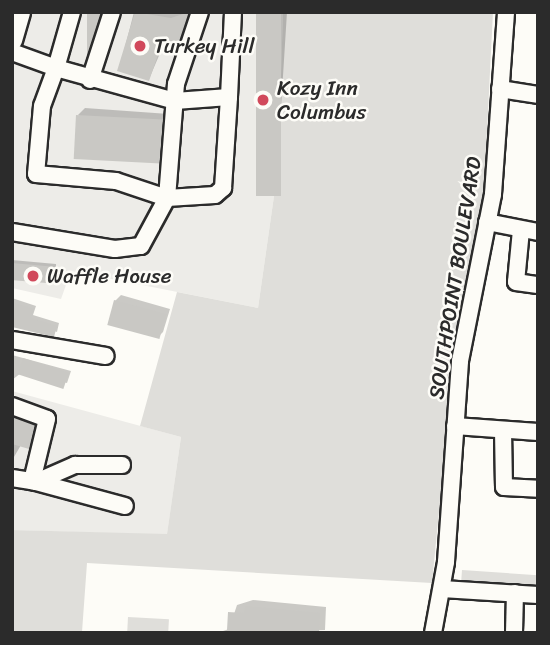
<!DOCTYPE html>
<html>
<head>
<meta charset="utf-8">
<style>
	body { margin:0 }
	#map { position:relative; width:550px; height:645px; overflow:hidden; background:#fdfcf7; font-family:Sriracha,sans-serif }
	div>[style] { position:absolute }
	.built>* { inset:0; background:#edece8 }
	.green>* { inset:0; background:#dfdeda; transform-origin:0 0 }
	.shadow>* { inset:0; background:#0003 }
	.building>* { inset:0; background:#c9c8c4; transform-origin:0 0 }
	.roads { filter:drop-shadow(2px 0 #2b2b2b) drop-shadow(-2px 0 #2b2b2b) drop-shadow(0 2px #2b2b2b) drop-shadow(0 -2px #2b2b2b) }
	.minor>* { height:16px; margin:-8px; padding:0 8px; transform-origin:8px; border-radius:8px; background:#fdfcf7 }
	.major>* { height:19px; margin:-9.5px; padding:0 9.5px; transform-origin:9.5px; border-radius:9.5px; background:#fdfcf7 }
	.dots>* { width:19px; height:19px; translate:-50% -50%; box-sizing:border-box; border:4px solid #fdfcf7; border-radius:50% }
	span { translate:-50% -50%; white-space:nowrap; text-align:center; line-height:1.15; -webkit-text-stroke:5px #fdfcf7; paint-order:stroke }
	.poi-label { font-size:21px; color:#2b2b2b }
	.left { translate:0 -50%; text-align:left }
	.street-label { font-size:21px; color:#2b2b2b }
	.frame { position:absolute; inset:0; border:14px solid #2b2b2b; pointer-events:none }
</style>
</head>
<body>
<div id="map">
	<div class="built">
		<i style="clip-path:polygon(12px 12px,283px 12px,278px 168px,258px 308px,71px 271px,61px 299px,12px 288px)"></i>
		<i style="clip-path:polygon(12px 391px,181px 437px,167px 535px,12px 530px)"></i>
	</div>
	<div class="green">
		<i style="clip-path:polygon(283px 12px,493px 12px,484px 191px,455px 349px,432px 583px,87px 563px,82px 632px,12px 633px,12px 530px,167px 534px,181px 437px,140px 426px,177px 292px,258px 308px,278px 168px)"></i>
		<i style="left:462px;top:570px;width:76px;height:15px;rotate:4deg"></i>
		<i style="left:128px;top:617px;width:41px;height:16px;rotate:3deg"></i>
	</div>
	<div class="shadow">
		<i style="clip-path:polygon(134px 12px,192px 12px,182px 39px,164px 44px,149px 79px,119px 70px)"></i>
		<i style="clip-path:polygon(258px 12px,287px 12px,276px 188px,269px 196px)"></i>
		<i style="clip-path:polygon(85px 108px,169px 114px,166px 154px,159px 161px,78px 115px)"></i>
		<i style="clip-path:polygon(12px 260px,56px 264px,56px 278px,12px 278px)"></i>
		<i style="clip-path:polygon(121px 295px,170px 309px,163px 332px,158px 337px,115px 301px)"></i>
		<i style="clip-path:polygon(12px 298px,36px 306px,33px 315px,59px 323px,57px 332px,12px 315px)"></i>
		<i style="clip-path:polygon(12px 355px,71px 371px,67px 383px,21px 373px,12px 380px)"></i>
		<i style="clip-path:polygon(12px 410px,39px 420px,34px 442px,21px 445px,14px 457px)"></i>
		<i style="clip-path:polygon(253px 600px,326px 607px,325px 630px,217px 633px,229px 629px,237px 605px)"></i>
	</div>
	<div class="building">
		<i style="left:87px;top:12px;width:14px;height:52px"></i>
		<i style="clip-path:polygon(135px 12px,171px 18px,189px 12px,177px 47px,161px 46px,149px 81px,117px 71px)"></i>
		<i style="left:256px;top:12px;width:25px;height:184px"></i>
		<i style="left:76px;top:115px;width:87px;height:44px;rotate:3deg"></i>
		<i style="left:12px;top:263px;width:42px;height:17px;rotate:5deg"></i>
		<i style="left:114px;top:300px;width:54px;height:26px;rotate:15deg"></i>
		<i style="clip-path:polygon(12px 302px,34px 309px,31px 318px,57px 326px,54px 337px,12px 327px)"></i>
		<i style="left:23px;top:358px;width:48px;height:17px;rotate:18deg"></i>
		<i style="clip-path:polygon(12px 417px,35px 426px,29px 449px,12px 444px)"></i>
		<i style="clip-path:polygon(245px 606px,320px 613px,319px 633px,227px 630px,228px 612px,244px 613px)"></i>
	</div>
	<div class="roads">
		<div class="minor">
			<i style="left:72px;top:12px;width:58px;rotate:105.9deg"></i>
			<i style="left:56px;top:68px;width:123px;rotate:15.5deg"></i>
			<i style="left:175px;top:101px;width:54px;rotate:-4.2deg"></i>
			<i style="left:229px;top:97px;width:85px;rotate:-87.3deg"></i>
			<i style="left:12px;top:52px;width:47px;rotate:20deg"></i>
			<i style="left:56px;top:68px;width:40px;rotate:110.2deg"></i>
			<i style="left:42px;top:106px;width:68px;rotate:95deg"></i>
			<i style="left:36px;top:174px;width:80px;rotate:5deg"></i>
			<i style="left:116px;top:181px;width:54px;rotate:18.4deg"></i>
			<i style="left:167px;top:198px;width:48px;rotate:-3.6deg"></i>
			<i style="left:215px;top:195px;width:11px;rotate:-41deg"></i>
			<i style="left:223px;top:188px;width:91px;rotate:-86.2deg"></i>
			<i style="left:90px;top:80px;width:71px;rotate:-72.1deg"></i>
			<i style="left:500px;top:89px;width:38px;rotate:9deg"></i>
			<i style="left:487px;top:222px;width:52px;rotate:11.1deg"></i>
			<i style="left:521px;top:230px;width:52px;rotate:95.5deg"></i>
			<i style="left:516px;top:282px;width:22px;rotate:8deg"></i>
			<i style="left:12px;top:232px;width:104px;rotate:9.4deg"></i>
			<i style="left:115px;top:249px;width:26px;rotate:-7deg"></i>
			<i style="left:141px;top:246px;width:55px;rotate:-61.6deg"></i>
			<i style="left:167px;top:198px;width:114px;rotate:-85.5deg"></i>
			<i style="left:176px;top:84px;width:76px;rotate:-71.6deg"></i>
			<i style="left:12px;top:340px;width:95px;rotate:9.7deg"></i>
			<i style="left:12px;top:406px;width:37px;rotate:20deg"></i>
			<i style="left:47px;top:419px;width:64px;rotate:103.6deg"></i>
			<i style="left:455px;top:426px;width:83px;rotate:4.1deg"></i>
			<i style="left:503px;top:430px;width:57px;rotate:89deg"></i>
			<i style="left:504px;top:487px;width:34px;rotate:3deg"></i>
			<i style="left:12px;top:478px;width:24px;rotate:9deg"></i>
			<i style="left:36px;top:482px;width:43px;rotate:-23.6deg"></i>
			<i style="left:75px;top:465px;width:47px"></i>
			<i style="left:36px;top:482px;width:92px;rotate:15.1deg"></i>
			<i style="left:442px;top:589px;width:96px;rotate:3.6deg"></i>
			<i style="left:433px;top:633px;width:72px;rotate:-79.6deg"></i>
			<i style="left:446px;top:562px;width:201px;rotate:-86deg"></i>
			<i style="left:460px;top:361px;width:170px;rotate:-78.8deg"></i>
			<i style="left:493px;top:194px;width:182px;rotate:-85.9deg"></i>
			<i style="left:514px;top:633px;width:40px;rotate:-88.6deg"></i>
		</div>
		<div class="major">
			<i style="left:12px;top:40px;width:29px;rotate:-74deg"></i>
		</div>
	</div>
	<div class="dots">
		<i style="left:140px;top:46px;background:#d1495b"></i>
		<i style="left:263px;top:100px;background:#d1495b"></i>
		<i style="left:33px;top:276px;background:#d1495b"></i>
	</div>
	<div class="poi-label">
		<span class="left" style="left:154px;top:46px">Turkey Hill</span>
		<span class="left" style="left:277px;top:100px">Kozy Inn<br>Columbus</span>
		<span class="left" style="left:47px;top:276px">Waffle House</span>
	</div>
	<div class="street-label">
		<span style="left:455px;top:278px;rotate:-81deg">SOUTHPOINT BOULEVARD</span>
	</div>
	<div class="frame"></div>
</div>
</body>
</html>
